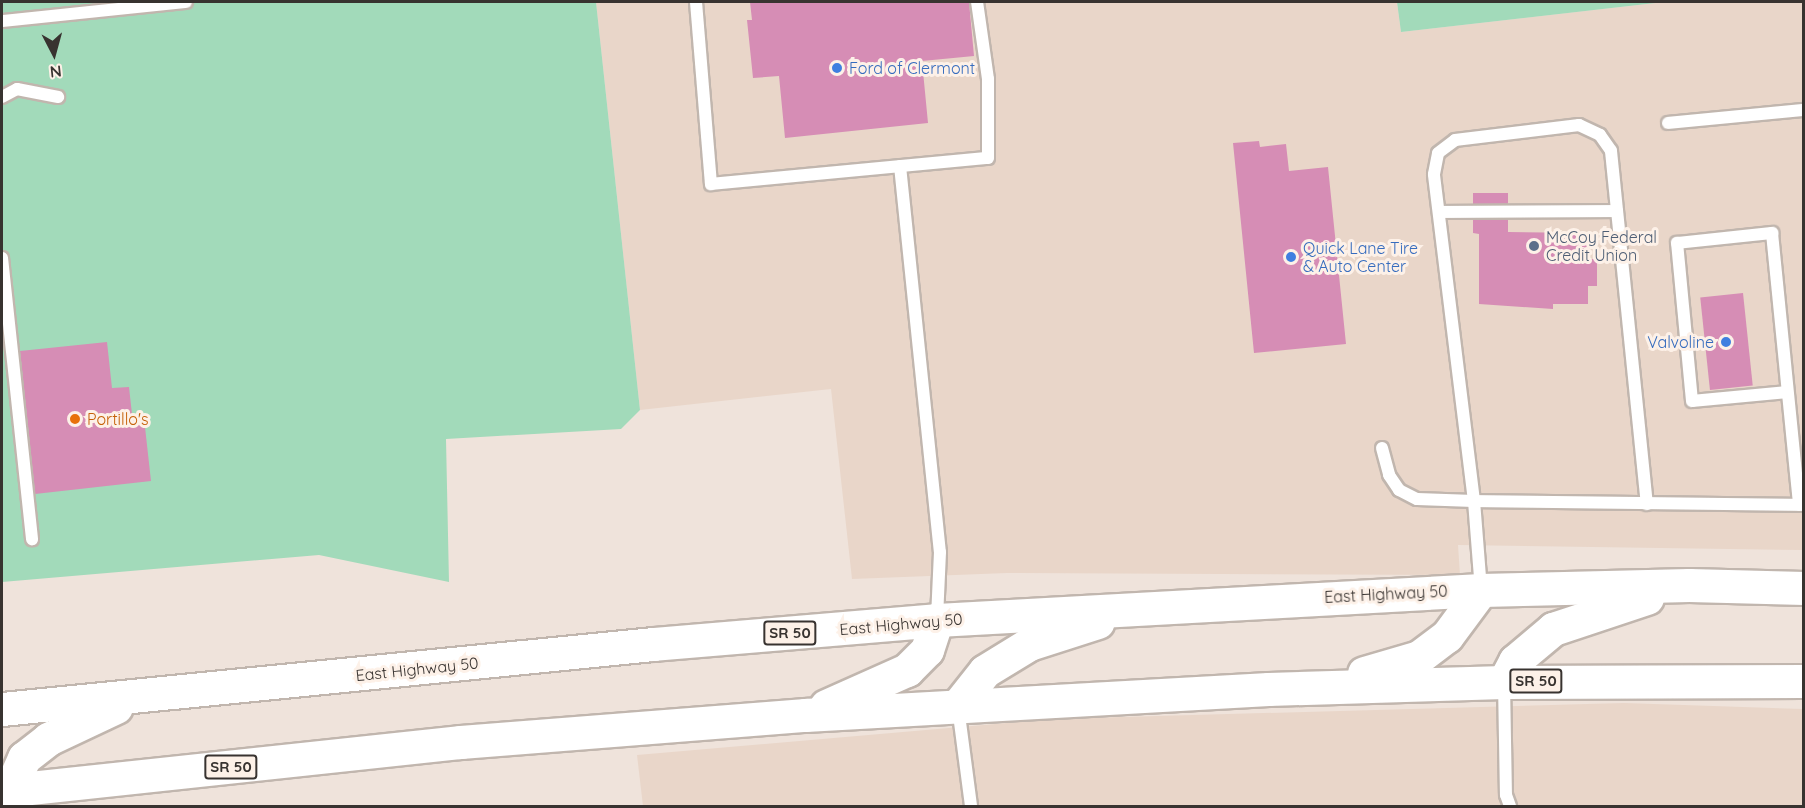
<!DOCTYPE html>
<html>
<head>
<meta charset="utf-8">
<style>
	body { margin:0 }
	#map { position:relative; width:1805px; height:808px; overflow:hidden; background:#efe3db; font-family:Quicksand,sans-serif }
	div>[style] { position:absolute }
	.built>* { inset:0; background:#e9d6c9 }
	.green>* { inset:0; background:#a2daba }
	.building>* { inset:0; background:#d68db5; transform-origin:0 0 }
	.roads { filter:drop-shadow(2px 0 #c1b6ae) drop-shadow(-2px 0 #c1b6ae) drop-shadow(0 2px #c1b6ae) drop-shadow(0 -2px #c1b6ae) }
	.lane>* { height:12px; margin:-6px; padding:0 6px; transform-origin:6px; border-radius:6px; background:#fff }
	.highway>* { height:33px; margin:-16.5px; padding:0 16.5px; transform-origin:16.5px; border-radius:16.5px; background:#fff }
	.dots>* { width:16px; height:16px; translate:-50% -50%; box-sizing:border-box; border:3px solid #fdf1e8; border-radius:50% }
	span { translate:-50% -50%; white-space:nowrap; text-align:center; line-height:1.15; -webkit-text-stroke:6px #fdf1e8; paint-order:stroke }
	.shield-label span { padding:2px 4px; background:#fdf1e8; border:2px solid; border-radius:4px; -webkit-text-stroke-width:0 }
	.shield-label { font-size:15px; color:#383330; font-weight:700 }
	.shop-label { font-size:16px; color:#366cbe }
	.left { translate:0 -50%; text-align:left }
	.right { translate:-100% -50%; text-align:right }
	.service-label { font-size:16px; color:#4e5e75 }
	.food-label { font-size:16px; color:#c56008 }
	.street-label { font-size:16px; color:#383330 }
	.frame { position:absolute; inset:0; border:3px solid #383330; pointer-events:none }
	.north { position:absolute; left:24px; top:24px; width:60px; height:60px; -webkit-text-stroke:4px #fdf1e8; paint-order:stroke; rotate:174deg; font-size:16px; font-weight:700; line-height:24px; text-align:center; color:#383330 }
	.north::after { content:''; display:block; margin:auto; width:21px; height:27px; background:#383330; clip-path:polygon(50% 0,100% 100%,50% 72%,0 100%) }
</style>
</head>
<body>
<div id="map">
	<div class="built">
		<i style="clip-path:polygon(596px 2px,1397px 2px,1401px 32px,1664px 2px,1803px 2px,1803px 550px,1458px 545px,1460px 575px,1007px 573px,852px 579px,831px 389px,640px 410px)"></i>
		<i style="clip-path:polygon(1624px 703px,1803px 709px,1804px 806px,643px 806px,637px 755px,1052px 719px)"></i>
	</div>
	<div class="green">
		<i style="clip-path:polygon(2px 2px,596px 2px,640px 410px,621px 429px,446px 439px,449px 582px,319px 555px,2px 582px)"></i>
		<i style="clip-path:polygon(1397px 2px,1664px 2px,1401px 32px)"></i>
	</div>
	<div class="building">
		<i style="clip-path:polygon(750px 2px,969px 2px,974px 56px,922px 61px,928px 123px,785px 138px,779px 76px,753px 78px,747px 20px,752px 20px)"></i>
		<i style="clip-path:polygon(1259px 141px,1260px 147px,1286px 144px,1289px 171px,1328px 167px,1346px 344px,1254px 353px,1233px 143px)"></i>
		<i style="clip-path:polygon(1473px 193px,1508px 193px,1508px 232px,1590px 233px,1589px 259px,1597px 259px,1597px 286px,1588px 286px,1588px 304px,1553px 304px,1553px 309px,1479px 304px,1479px 234px,1473px 233px)"></i>
		<i style="left:1743px;top:293px;width:93px;height:43px;rotate:84deg"></i>
		<i style="clip-path:polygon(107px 342px,112px 388px,129px 387px,132px 414px,122px 416px,122px 420px,144px 418px,151px 481px,35px 494px,20px 351px)"></i>
	</div>
	<div class="roads">
		<div class="lane">
			<i style="left:696px;top:2px;width:183px;rotate:85.3deg"></i>
			<i style="left:711px;top:184px;width:278px;rotate:-5.4deg"></i>
			<i style="left:988px;top:158px;width:79px;rotate:-90deg"></i>
			<i style="left:988px;top:79px;width:78px;rotate:-98.1deg"></i>
			<i style="left:2px;top:21px;width:185px;rotate:-5.9deg"></i>
			<i style="left:2px;top:97px;width:17px;rotate:-28deg"></i>
			<i style="left:17px;top:89px;width:42px;rotate:11deg"></i>
			<i style="left:1668px;top:123px;width:137px;rotate:-5.5deg"></i>
			<i style="left:900px;top:166px;width:388px;rotate:84.1deg"></i>
			<i style="left:940px;top:552px;width:67px;rotate:92.6deg"></i>
			<i style="left:1439px;top:212px;width:178px;rotate:-0.3deg"></i>
			<i style="left:2px;top:258px;width:283px;rotate:83.9deg"></i>
			<i style="left:1787px;top:392px;width:95px;rotate:174.6deg"></i>
			<i style="left:1692px;top:401px;width:159px;rotate:-95.4deg"></i>
			<i style="left:1677px;top:243px;width:96px;rotate:-6deg"></i>
			<i style="left:1772px;top:233px;width:273px;rotate:84.3deg"></i>
			<i style="left:1382px;top:448px;width:28px;rotate:75deg"></i>
			<i style="left:1389px;top:475px;width:18px;rotate:56deg"></i>
			<i style="left:1399px;top:490px;width:20px;rotate:27deg"></i>
			<i style="left:1417px;top:499px;width:57px;rotate:2deg"></i>
			<i style="left:1474px;top:501px;width:329px;rotate:-97deg"></i>
			<i style="left:1434px;top:174px;width:21px;rotate:-79deg"></i>
			<i style="left:1438px;top:153px;width:21px;rotate:-37deg"></i>
			<i style="left:1455px;top:140px;width:125px;rotate:-6.9deg"></i>
			<i style="left:1579px;top:125px;width:23px;rotate:25deg"></i>
			<i style="left:1600px;top:135px;width:19px;rotate:55deg"></i>
			<i style="left:1611px;top:151px;width:355px;rotate:84.2deg"></i>
			<i style="left:1481px;top:590px;width:89px;rotate:-94.5deg"></i>
			<i style="left:1474px;top:501px;width:330px;rotate:0.7deg"></i>
			<i style="left:1504px;top:683px;width:112px;rotate:89deg"></i>
			<i style="left:1506px;top:795px;width:12px;rotate:70deg"></i>
			<i style="left:958px;top:707px;width:100px;rotate:82.5deg"></i>
		</div>
		<div class="highway">
			<i style="left:1364px;top:673px;width:57px;rotate:-16.2deg"></i>
			<i style="left:1419px;top:657px;width:35px;rotate:-37deg"></i>
			<i style="left:1447px;top:636px;width:57px;rotate:-53.5deg"></i>
			<i style="left:1504px;top:682px;width:24px;rotate:-62deg"></i>
			<i style="left:1515px;top:661px;width:50px;rotate:-40.1deg"></i>
			<i style="left:1553px;top:629px;width:99px;rotate:-18.3deg"></i>
			<i style="left:958px;top:705px;width:43px;rotate:-51.5deg"></i>
			<i style="left:985px;top:671px;width:52px;rotate:-31.5deg"></i>
			<i style="left:1029px;top:644px;width:72px;rotate:-17.7deg"></i>
			<i style="left:826px;top:706px;width:89px;rotate:-24deg"></i>
			<i style="left:907px;top:670px;width:28px;rotate:-45deg"></i>
			<i style="left:927px;top:650px;width:32px;rotate:-72deg"></i>
			<i style="left:2px;top:709px;width:654px;rotate:-5.7deg"></i>
			<i style="left:653px;top:644px;width:285px;rotate:-4.8deg"></i>
			<i style="left:937px;top:620px;width:545px;rotate:-3.16deg"></i>
			<i style="left:1481px;top:590px;width:208px;rotate:-1.4deg"></i>
			<i style="left:1689px;top:585px;width:115px;rotate:1.5deg"></i>
			<i style="left:16px;top:790px;width:14px;rotate:-90deg"></i>
			<i style="left:16px;top:776px;width:20px;rotate:-66deg"></i>
			<i style="left:24px;top:758px;width:31px;rotate:-38deg"></i>
			<i style="left:48px;top:739px;width:75px;rotate:-25.2deg"></i>
			<i style="left:2px;top:791px;width:462px;rotate:-6.1deg"></i>
			<i style="left:461px;top:742px;width:345px;rotate:-4.5deg"></i>
			<i style="left:805px;top:715px;width:464px;rotate:-3.2deg"></i>
			<i style="left:1268px;top:689px;width:236px;rotate:-1.7deg"></i>
			<i style="left:1504px;top:682px;width:300px;rotate:-0.2deg"></i>
		</div>
	</div>
	<div class="dots">
		<i style="left:837px;top:68px;background:#3f7fe0"></i>
		<i style="left:1534px;top:246px;background:#5c6f8a"></i>
		<i style="left:1291px;top:257px;background:#3f7fe0"></i>
		<i style="left:1726px;top:342px;background:#3f7fe0"></i>
		<i style="left:75px;top:419px;background:#e8710a"></i>
	</div>
	<div class="shield-label">
		<span style="left:790px;top:633px">SR 50</span>
		<span style="left:1536px;top:681px">SR 50</span>
		<span style="left:231px;top:767px">SR 50</span>
	</div>
	<div class="shop-label">
		<span class="left" style="left:849px;top:68px">Ford of Clermont</span>
		<span class="left" style="left:1303px;top:257px">Quick Lane Tire<br>&amp; Auto Center</span>
		<span class="right" style="left:1714px;top:342px">Valvoline</span>
	</div>
	<div class="service-label">
		<span class="left" style="left:1546px;top:246px">McCoy Federal<br>Credit Union</span>
	</div>
	<div class="food-label">
		<span class="left" style="left:87px;top:419px">Portillo's</span>
	</div>
	<div class="street-label">
		<span style="left:1386px;top:594px;rotate:-3deg">East Highway 50</span>
		<span style="left:901px;top:624px;rotate:-5deg">East Highway 50</span>
		<span style="left:417px;top:669px;rotate:-6deg">East Highway 50</span>
	</div>
	<div class="frame"></div>
	<div class="north">N</div>
</div>
</body>
</html>
